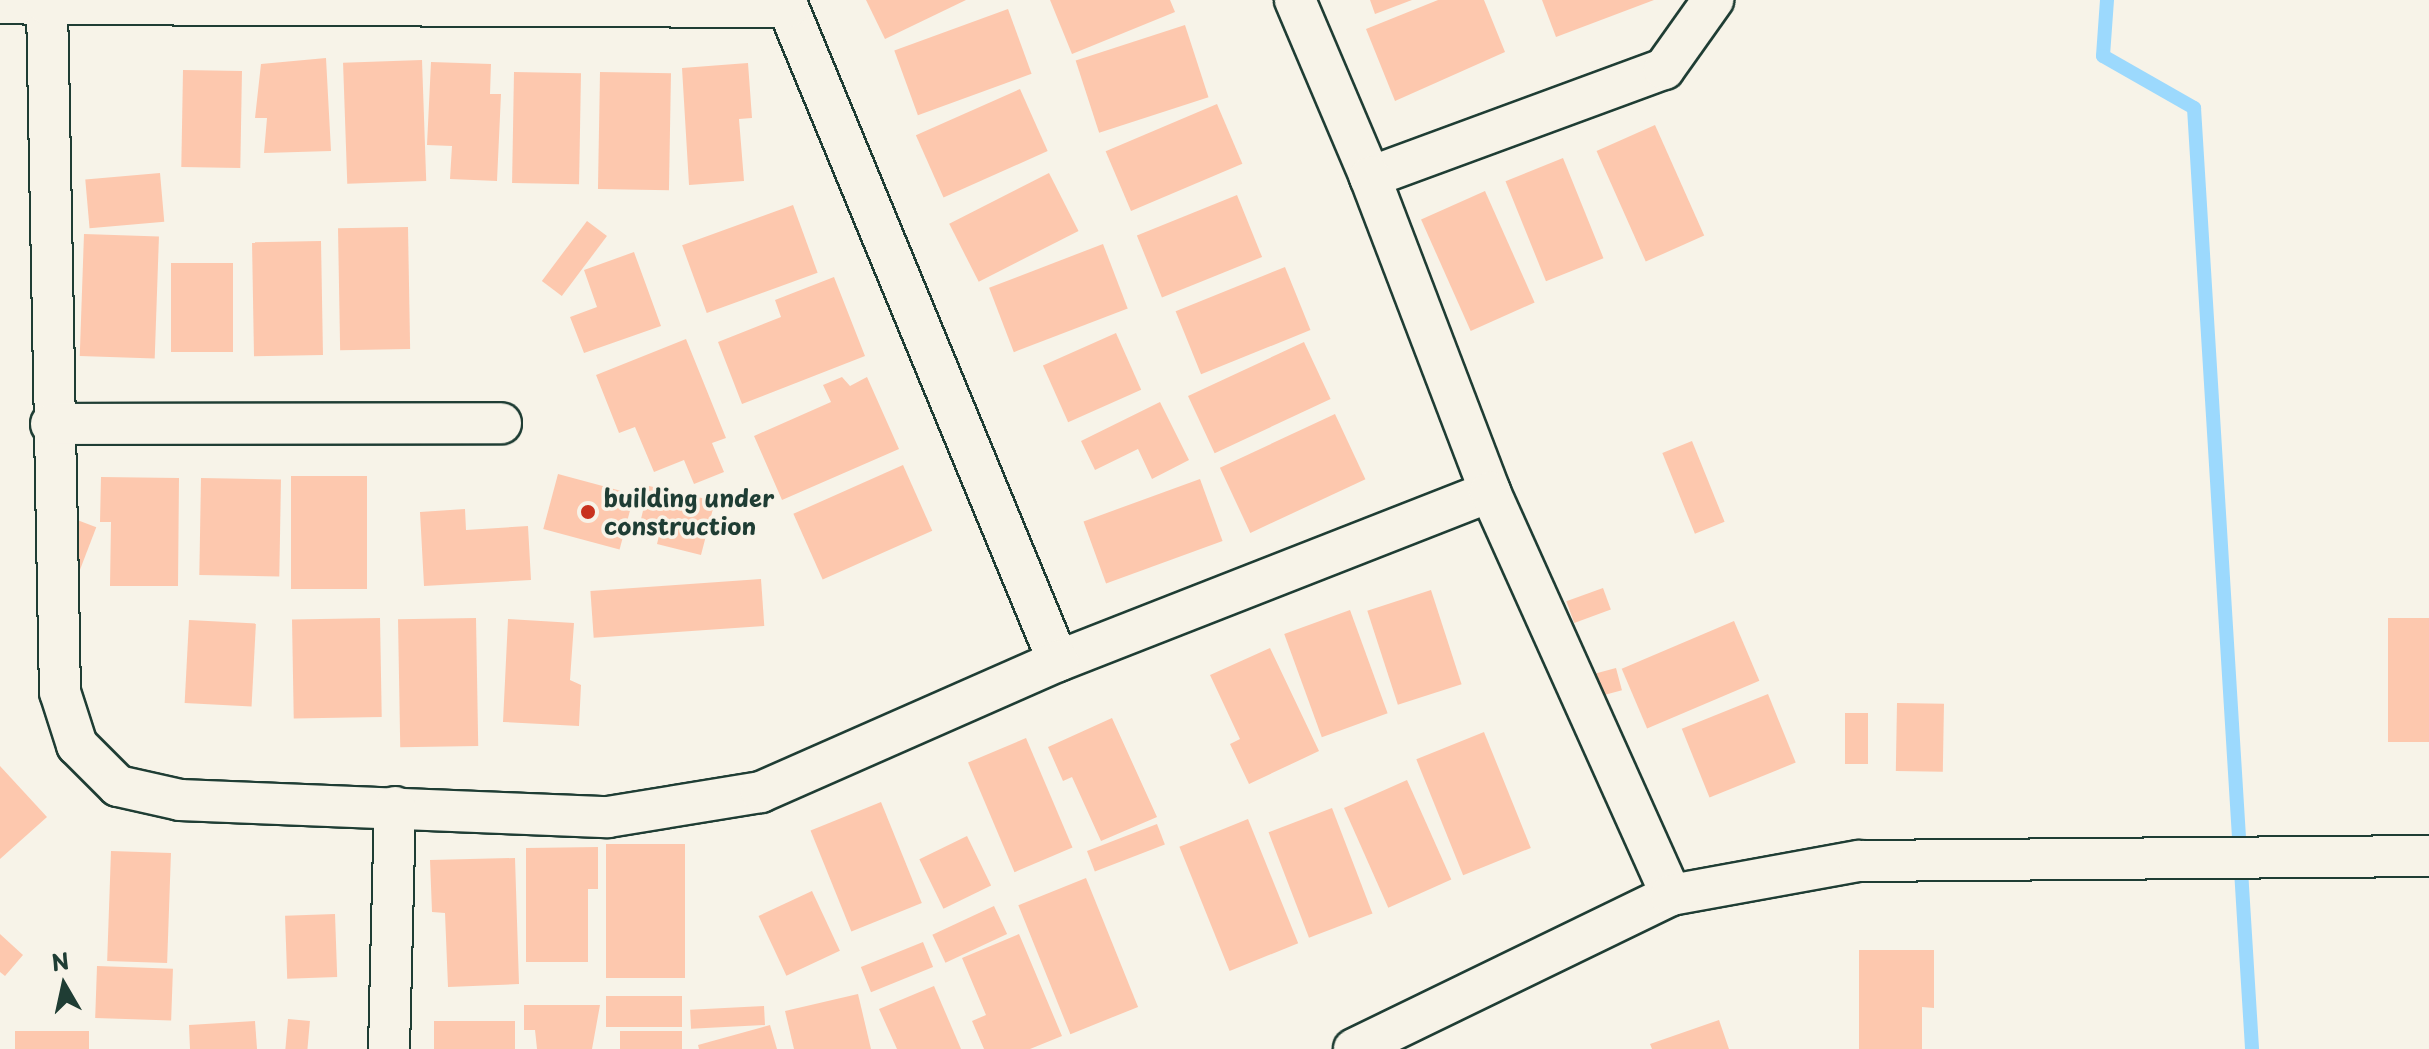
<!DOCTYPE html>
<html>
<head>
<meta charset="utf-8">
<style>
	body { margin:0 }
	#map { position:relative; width:2429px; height:1049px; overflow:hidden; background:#f7f3e8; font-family:"Playpen Sans",sans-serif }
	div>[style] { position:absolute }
	.stream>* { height:14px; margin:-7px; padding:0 7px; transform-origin:7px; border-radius:7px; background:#9cd9fd }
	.building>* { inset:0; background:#fdc8ae; transform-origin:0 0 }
	.roads { filter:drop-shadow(2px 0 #1f3d34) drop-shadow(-2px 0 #1f3d34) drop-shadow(0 2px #1f3d34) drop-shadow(0 -2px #1f3d34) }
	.street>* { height:40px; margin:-20px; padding:0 20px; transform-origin:20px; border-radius:20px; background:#f7f3e8 }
	.dots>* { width:22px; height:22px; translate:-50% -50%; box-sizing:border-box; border:4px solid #f7f3e8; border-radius:50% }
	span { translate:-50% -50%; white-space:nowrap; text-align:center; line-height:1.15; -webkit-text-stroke:7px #f7f3e8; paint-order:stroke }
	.poi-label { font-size:24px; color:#1f3d34; font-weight:700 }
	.left { translate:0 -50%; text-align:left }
	.north { position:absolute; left:24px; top:945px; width:80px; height:80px; -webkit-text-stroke:6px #f7f3e8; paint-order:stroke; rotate:351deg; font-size:22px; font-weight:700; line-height:32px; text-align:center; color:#1f3d34 }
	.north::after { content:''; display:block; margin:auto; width:28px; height:36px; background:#1f3d34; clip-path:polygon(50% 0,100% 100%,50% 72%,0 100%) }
</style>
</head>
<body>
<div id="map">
	<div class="stream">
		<i style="left:2107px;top:0;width:56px;rotate:94.1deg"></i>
		<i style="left:2103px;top:56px;width:105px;rotate:29.7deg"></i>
		<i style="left:2194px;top:108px;width:943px;rotate:86.47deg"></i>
	</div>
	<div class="building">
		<i style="clip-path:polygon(866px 0,966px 0,885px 39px)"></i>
		<i style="clip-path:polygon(1050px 0,1170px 0,1175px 12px,1072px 54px)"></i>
		<i style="clip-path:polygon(1370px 0,1412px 0,1375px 14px)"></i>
		<i style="clip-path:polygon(1438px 0,1484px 0,1505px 52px,1395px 101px,1366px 29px)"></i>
		<i style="clip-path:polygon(1542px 0,1654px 0,1556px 37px)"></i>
		<i style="left:1008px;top:9px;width:69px;height:121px;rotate:70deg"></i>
		<i style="left:1185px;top:25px;width:76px;height:115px;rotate:72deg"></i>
		<i style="clip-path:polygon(326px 58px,331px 151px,264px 153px,267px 118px,255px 118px,261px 64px)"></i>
		<i style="left:422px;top:60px;width:121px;height:79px;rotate:88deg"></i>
		<i style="clip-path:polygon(431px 62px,491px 64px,490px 94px,501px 94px,497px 181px,450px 179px,452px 146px,427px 145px)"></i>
		<i style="clip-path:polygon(748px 63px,752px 118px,739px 119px,744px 181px,689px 185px,682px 68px)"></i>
		<i style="left:183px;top:70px;width:59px;height:97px;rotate:1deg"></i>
		<i style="left:514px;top:72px;width:67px;height:111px;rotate:1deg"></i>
		<i style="left:600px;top:72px;width:71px;height:117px;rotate:1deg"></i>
		<i style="left:1020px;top:89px;width:68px;height:114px;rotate:66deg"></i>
		<i style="left:1217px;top:104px;width:65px;height:121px;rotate:67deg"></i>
		<i style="left:1655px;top:125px;width:121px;height:64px;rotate:66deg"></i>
		<i style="left:1563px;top:158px;width:108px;height:62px;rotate:68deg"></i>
		<i style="left:160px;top:173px;width:49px;height:75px;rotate:85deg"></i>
		<i style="left:1049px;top:173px;width:65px;height:112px;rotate:63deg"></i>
		<i style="left:1485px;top:191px;width:122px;height:70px;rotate:66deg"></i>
		<i style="left:1237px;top:195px;width:67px;height:108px;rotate:68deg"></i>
		<i style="left:793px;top:205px;width:72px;height:118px;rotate:70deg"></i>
		<i style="left:587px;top:221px;width:25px;height:75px;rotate:37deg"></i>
		<i style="left:408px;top:227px;width:122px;height:70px;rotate:89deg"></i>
		<i style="left:84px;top:234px;width:75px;height:122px;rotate:2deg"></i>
		<i style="left:321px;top:241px;width:114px;height:69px;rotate:89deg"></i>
		<i style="left:1103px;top:244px;width:69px;height:122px;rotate:69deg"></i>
		<i style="clip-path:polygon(634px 252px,661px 326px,584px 353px,570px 317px,597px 307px,584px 270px)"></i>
		<i style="left:171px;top:263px;width:62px;height:89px"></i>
		<i style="left:1285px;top:267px;width:68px;height:118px;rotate:68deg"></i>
		<i style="clip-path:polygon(834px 277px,865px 356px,742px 404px,718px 342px,781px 317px,775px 300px)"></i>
		<i style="left:1116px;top:333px;width:62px;height:80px;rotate:66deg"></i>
		<i style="clip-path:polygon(686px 339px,726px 438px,712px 443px,724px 472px,694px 484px,684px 460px,654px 472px,635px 427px,619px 433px,596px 375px)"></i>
		<i style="left:1304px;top:342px;width:63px;height:128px;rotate:65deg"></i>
		<i style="clip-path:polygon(842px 377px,850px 386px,867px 377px,899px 449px,782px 500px,754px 436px,831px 402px,823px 385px)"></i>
		<i style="clip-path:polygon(1160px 402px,1189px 460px,1152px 479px,1138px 449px,1095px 470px,1081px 441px)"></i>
		<i style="left:1335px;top:414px;width:72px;height:127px;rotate:65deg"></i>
		<i style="left:1692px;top:441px;width:87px;height:32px;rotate:68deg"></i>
		<i style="left:903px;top:465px;width:72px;height:120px;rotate:66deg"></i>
		<i style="left:558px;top:474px;width:79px;height:57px;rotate:15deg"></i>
		<i style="left:291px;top:476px;width:76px;height:113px"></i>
		<i style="clip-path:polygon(101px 477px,179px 478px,178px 586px,110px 586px,111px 522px,100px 522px)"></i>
		<i style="left:201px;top:478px;width:80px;height:97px;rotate:1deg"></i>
		<i style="left:1200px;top:479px;width:66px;height:124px;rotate:70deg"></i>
		<i style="clip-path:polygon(649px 486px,715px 501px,701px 555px,657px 544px,662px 523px,641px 519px)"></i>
		<i style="clip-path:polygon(465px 509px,466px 530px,528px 526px,531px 580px,424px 586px,420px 512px)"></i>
		<i style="left:72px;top:518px;width:26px;height:65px;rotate:21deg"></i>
		<i style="left:761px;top:579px;width:47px;height:171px;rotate:86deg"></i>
		<i style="left:1603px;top:588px;width:23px;height:39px;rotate:70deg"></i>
		<i style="left:1431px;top:590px;width:99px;height:67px;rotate:72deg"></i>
		<i style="left:1350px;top:610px;width:110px;height:70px;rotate:70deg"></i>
		<i style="left:380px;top:618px;width:99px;height:88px;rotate:89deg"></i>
		<i style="left:476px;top:618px;width:128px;height:78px;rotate:89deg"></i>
		<i style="left:2388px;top:618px;width:41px;height:124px"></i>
		<i style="clip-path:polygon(508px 619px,574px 623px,570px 680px,581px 685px,579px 726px,503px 722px)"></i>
		<i style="left:189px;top:620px;width:67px;height:83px;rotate:3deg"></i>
		<i style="left:1734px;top:621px;width:65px;height:122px;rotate:67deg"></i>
		<i style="clip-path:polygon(1270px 648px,1319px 751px,1249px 784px,1230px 744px,1240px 739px,1210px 675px)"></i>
		<i style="left:1616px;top:668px;width:23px;height:28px;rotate:75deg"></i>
		<i style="left:1768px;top:694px;width:74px;height:93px;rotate:68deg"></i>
		<i style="left:1897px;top:703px;width:47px;height:68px;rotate:1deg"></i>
		<i style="left:1845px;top:713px;width:23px;height:51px"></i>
		<i style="clip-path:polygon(1112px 718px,1157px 817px,1101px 841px,1072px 777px,1063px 781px,1048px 747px)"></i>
		<i style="left:1484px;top:732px;width:125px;height:73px;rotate:68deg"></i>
		<i style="left:1026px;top:738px;width:119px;height:63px;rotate:67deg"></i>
		<i style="clip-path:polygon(0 766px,47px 817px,0 859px)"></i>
		<i style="left:1407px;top:780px;width:109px;height:69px;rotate:66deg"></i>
		<i style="left:881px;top:802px;width:109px;height:76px;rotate:68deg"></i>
		<i style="left:1332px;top:808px;width:113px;height:68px;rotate:69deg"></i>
		<i style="left:1248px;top:819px;width:134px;height:74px;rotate:68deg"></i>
		<i style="left:1157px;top:824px;width:22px;height:75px;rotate:69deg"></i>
		<i style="left:967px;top:836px;width:55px;height:53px;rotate:64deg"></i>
		<i style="left:606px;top:844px;width:79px;height:134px"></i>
		<i style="clip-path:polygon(598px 847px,598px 889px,588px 889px,588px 962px,526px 962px,526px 848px)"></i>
		<i style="left:111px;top:851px;width:60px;height:110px;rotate:2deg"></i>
		<i style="clip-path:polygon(515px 858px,519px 984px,448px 987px,445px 913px,432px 912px,430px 860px)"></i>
		<i style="left:1086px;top:878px;width:139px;height:73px;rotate:68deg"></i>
		<i style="left:812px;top:891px;width:66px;height:59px;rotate:65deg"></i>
		<i style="left:994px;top:906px;width:31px;height:68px;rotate:65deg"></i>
		<i style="left:335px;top:914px;width:63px;height:50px;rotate:88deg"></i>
		<i style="clip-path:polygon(0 934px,23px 955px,5px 976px,0 972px)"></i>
		<i style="clip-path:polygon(1019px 934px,1062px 1036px,1030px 1049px,984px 1049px,972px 1021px,986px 1015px,962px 958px)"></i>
		<i style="left:923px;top:942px;width:27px;height:67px;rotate:68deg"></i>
		<i style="clip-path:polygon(1859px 950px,1934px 950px,1934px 1008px,1922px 1007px,1922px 1049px,1859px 1049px)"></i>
		<i style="left:97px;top:966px;width:76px;height:52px;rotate:2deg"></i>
		<i style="clip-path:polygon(934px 986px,961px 1049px,897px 1049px,879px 1009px)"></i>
		<i style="clip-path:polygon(858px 994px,871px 1049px,794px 1049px,785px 1011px)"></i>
		<i style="left:606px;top:996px;width:76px;height:31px"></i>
		<i style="clip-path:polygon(524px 1005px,600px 1005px,592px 1049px,537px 1049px,535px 1030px,524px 1030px)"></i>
		<i style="left:764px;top:1006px;width:19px;height:74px;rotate:87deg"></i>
		<i style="left:288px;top:1019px;width:22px;height:30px;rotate:5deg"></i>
		<i style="clip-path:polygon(1719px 1020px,1729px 1049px,1652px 1049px,1650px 1044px)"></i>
		<i style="clip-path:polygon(255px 1021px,257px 1049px,190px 1049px,189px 1025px)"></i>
		<i style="left:515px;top:1021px;width:28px;height:81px;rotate:90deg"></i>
		<i style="clip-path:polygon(770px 1025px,777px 1049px,699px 1049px,698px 1045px)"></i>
		<i style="left:89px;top:1031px;width:18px;height:74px;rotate:90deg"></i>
		<i style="left:682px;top:1031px;width:18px;height:62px;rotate:90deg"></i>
	</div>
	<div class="roads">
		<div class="street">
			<i style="left:785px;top:0;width:715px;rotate:67.56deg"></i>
			<i style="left:1058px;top:661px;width:464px;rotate:-21.4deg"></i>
			<i style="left:1295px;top:0;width:192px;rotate:67deg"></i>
			<i style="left:1370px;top:177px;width:313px;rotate:-20.2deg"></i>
			<i style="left:1664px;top:69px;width:85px;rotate:-54.6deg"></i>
			<i style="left:0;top:3px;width:47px;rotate:1.2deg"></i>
			<i style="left:47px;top:4px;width:688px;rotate:88.92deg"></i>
			<i style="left:60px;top:692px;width:56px;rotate:72.2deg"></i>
			<i style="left:77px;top:745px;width:58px;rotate:45deg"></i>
			<i style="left:118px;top:786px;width:64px;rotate:12.7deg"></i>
			<i style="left:180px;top:800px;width:428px;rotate:2.3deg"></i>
			<i style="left:608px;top:817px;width:155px;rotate:-9.3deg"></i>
			<i style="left:761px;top:792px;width:325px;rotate:-23.8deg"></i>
			<i style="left:47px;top:4px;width:741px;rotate:0.23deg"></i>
			<i style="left:1370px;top:177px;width:337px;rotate:69.1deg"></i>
			<i style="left:1490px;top:492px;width:442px;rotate:65.8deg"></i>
			<i style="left:51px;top:424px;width:450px;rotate:-0.1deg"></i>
			<i style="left:389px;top:1049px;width:242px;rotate:-88.6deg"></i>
			<i style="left:1354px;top:1049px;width:352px;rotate:-25.9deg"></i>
			<i style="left:1671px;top:895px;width:191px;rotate:-10.3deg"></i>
			<i style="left:1859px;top:861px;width:570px;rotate:-0.5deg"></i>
		</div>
	</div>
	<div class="dots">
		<i style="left:588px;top:512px;background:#c8321e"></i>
	</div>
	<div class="poi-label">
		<span class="left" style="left:604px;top:512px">building under<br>construction</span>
	</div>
	<div class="north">N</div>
</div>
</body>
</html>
